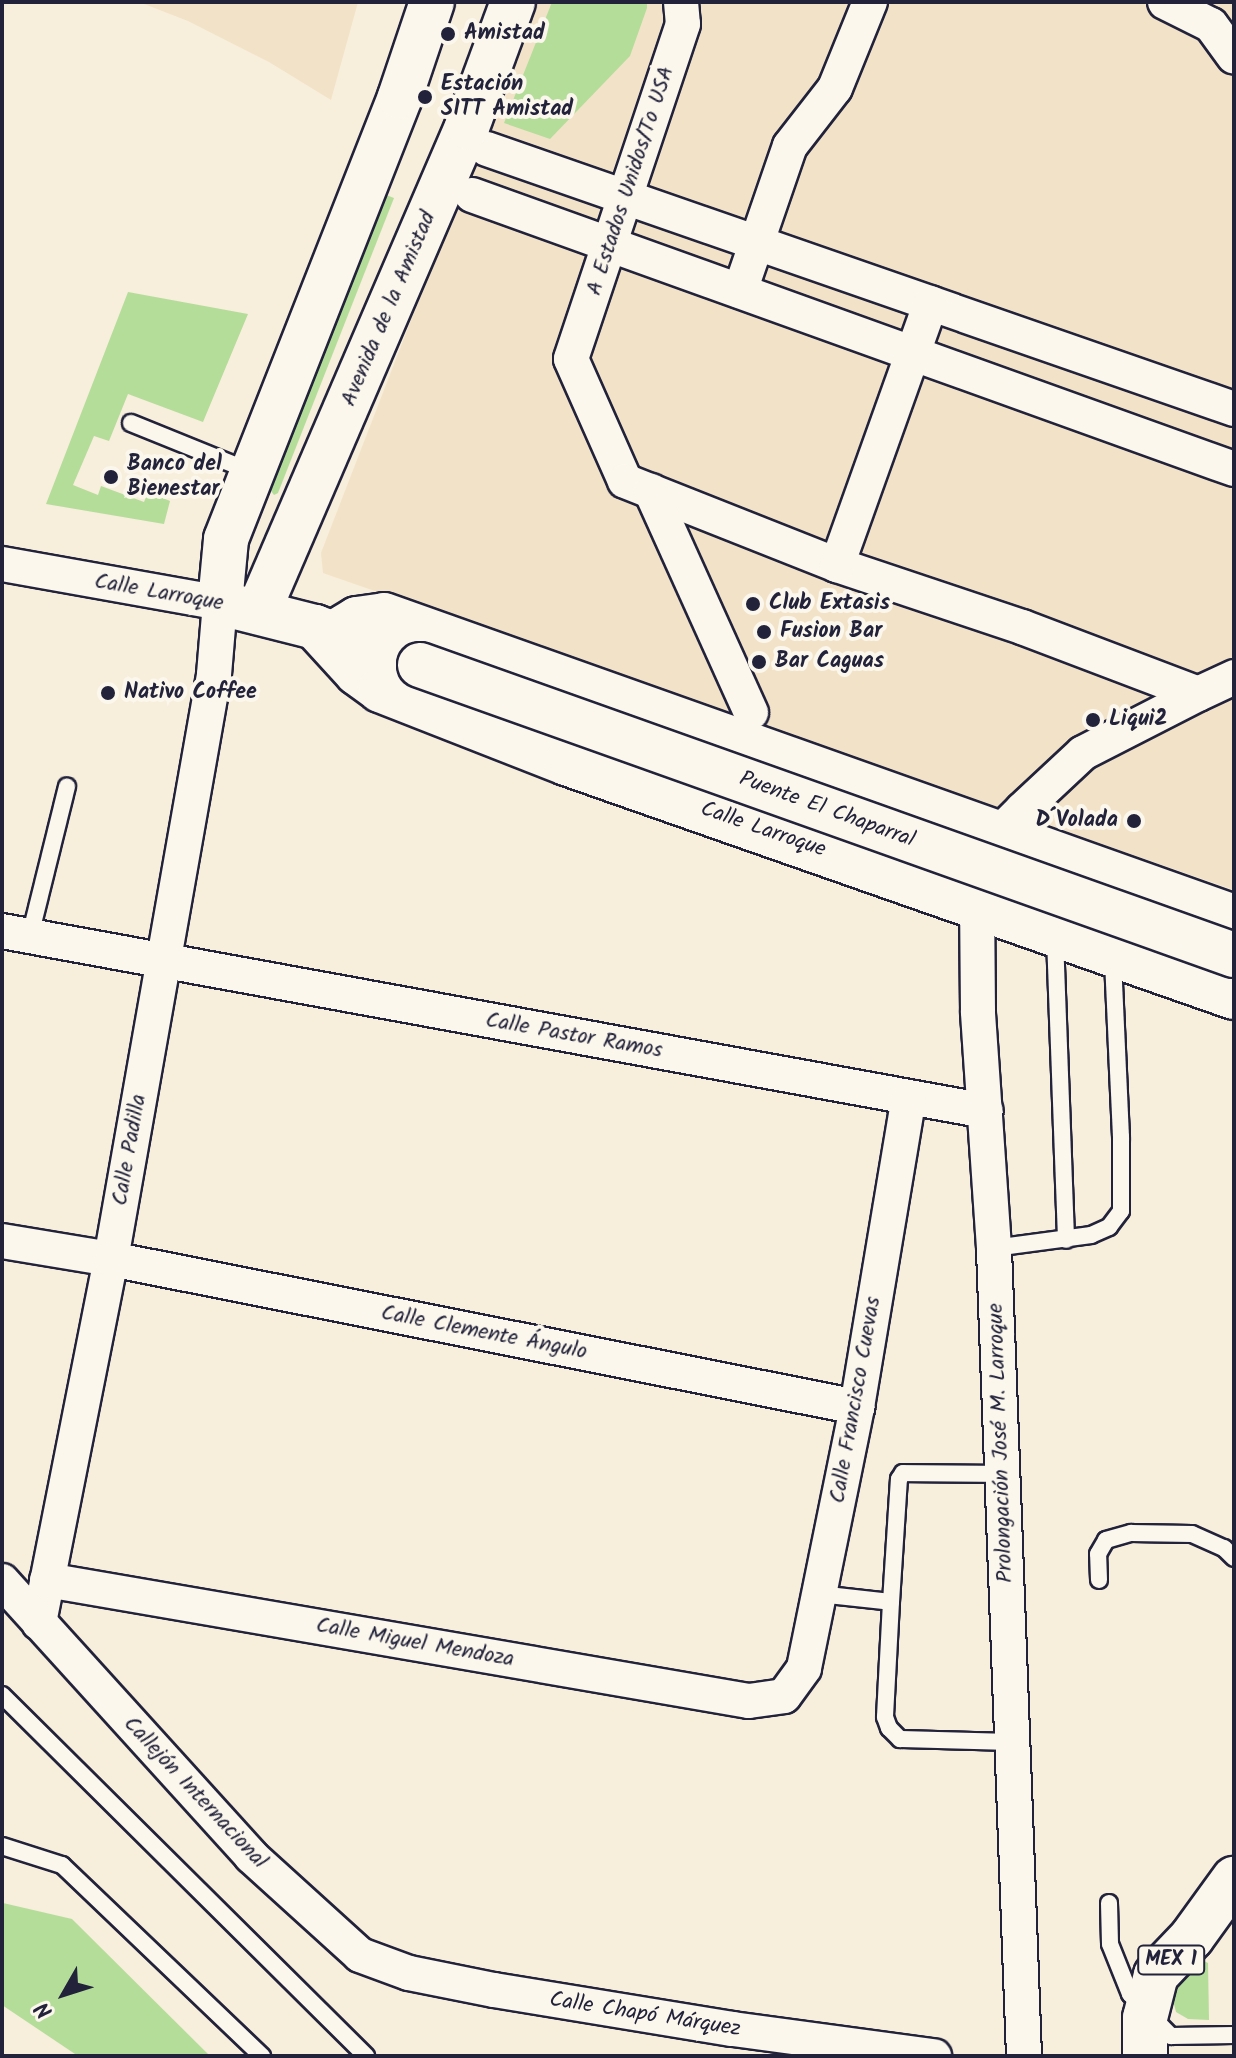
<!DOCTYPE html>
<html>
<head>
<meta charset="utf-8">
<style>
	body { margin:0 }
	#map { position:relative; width:1236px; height:2058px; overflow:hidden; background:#f7eedc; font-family:Kalam,sans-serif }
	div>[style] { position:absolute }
	.built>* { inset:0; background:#f2e3c8 }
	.green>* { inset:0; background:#b4dd9a }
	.roads { filter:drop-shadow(2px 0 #22223b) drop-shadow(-2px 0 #22223b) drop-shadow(0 2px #22223b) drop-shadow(0 -2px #22223b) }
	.lane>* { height:16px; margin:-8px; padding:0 8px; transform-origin:8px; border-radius:8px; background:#fbf7ec }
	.street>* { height:34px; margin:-17px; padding:0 17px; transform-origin:17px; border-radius:17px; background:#fbf7ec }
	.secondary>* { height:44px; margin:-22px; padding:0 22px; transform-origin:22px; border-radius:22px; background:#fbf7ec }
	.highway>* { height:44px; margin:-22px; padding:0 22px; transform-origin:22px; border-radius:22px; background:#fbf7ec }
	.bridges { filter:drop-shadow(2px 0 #22223b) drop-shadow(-2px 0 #22223b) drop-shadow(0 2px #22223b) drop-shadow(0 -2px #22223b) }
	.secondary-bridge>* { height:44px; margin:-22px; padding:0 22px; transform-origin:22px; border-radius:22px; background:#fbf7ec }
	.dots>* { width:22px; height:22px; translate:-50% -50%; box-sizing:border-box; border:4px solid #fbf7ec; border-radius:50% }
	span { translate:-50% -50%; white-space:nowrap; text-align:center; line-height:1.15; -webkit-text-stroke:8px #fbf7ec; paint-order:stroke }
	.shield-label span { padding:2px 6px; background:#fbf7ec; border:2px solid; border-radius:6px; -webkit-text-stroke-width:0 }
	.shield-label { font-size:20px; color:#22223b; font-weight:700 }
	.poi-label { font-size:22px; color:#22223b; font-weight:700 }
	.left { translate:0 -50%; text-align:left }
	.right { translate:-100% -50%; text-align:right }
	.street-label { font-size:22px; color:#22223b }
	.frame { position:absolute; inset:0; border:4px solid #22223b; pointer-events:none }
	.north { position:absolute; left:24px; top:1954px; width:80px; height:80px; -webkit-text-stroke:6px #fbf7ec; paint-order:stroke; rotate:231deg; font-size:22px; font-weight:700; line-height:32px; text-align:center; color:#22223b }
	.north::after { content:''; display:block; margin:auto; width:28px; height:36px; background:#22223b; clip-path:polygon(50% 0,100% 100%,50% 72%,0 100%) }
</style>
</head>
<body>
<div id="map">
	<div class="built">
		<i style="clip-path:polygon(139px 2px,358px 2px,331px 100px,269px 62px,188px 21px)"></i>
		<i style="clip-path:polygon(534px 2px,1234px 2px,1234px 890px,323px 573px,321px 553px)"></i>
	</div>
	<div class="green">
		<i style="clip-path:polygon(552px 2px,647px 2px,647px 8px,630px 56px,550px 139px,504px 123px)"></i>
		<i style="clip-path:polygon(378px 192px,394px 198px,278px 493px,274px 495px,271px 491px)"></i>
		<i style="clip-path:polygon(128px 292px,248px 314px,203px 422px,128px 394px,109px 441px,94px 436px,73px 485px,98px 495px,101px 486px,144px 502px,148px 492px,170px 501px,164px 524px,46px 504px)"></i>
		<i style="clip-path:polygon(3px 1903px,72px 1919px,210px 2056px,78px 2056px,2px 2005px)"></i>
		<i style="clip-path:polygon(1202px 1960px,1208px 1963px,1209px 2020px,1188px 2019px,1176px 2012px,1172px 1996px,1176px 1987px)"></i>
	</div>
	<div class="roads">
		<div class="lane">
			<i style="left:131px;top:423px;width:131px;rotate:22deg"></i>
			<i style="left:30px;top:936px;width:154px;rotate:-76.1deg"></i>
			<i style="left:1055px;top:938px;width:302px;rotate:87.9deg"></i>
			<i style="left:994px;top:1248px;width:98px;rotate:-7.6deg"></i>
			<i style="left:1091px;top:1235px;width:20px;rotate:-24deg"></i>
			<i style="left:1109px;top:1227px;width:20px;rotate:-53deg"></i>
			<i style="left:1121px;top:1211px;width:74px;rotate:-90deg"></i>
			<i style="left:1121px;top:1137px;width:179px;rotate:-92.6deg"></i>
			<i style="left:1099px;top:1580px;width:26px;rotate:-92deg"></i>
			<i style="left:1098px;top:1554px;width:16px;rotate:-60deg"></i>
			<i style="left:1106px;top:1540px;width:26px;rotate:-16deg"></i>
			<i style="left:1131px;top:1533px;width:61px;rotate:0.9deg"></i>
			<i style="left:1192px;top:1534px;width:35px;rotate:24deg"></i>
			<i style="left:1224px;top:1548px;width:14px;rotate:45deg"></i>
			<i style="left:819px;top:1594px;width:72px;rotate:6.3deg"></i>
			<i style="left:891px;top:1602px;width:115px;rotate:93deg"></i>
			<i style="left:885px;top:1717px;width:12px;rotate:70deg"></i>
			<i style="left:889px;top:1728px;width:16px;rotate:45deg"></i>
			<i style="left:900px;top:1739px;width:112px;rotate:1.5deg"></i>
			<i style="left:891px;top:1602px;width:123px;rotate:-86.3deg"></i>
			<i style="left:899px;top:1479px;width:7px;rotate:-56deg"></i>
			<i style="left:903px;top:1473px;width:98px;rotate:0.6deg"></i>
			<i style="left:2px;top:1695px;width:513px;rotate:44.76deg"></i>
			<i style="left:2px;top:1846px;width:63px;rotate:17.6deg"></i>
			<i style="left:62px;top:1865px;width:277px;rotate:43.7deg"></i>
			<i style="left:1109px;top:1903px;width:41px;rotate:88.6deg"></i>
			<i style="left:1110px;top:1944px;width:54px;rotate:68.2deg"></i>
			<i style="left:1130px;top:1994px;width:59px;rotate:45.7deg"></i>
			<i style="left:1171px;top:2036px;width:63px;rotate:-0.9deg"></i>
		</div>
		<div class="street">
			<i style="left:681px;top:2px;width:22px;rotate:85deg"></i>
			<i style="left:683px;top:24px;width:353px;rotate:108.5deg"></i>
			<i style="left:571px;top:359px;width:133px;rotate:66.1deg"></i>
			<i style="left:625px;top:481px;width:228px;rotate:21.6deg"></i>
			<i style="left:837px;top:565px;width:195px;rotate:18.5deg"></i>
			<i style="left:1022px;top:627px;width:188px;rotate:20.8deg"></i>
			<i style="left:1198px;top:694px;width:40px;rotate:-25deg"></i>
			<i style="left:1165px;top:2px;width:51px;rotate:26.6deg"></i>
			<i style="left:1211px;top:25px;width:39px;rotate:54deg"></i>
			<i style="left:487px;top:149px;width:791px;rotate:19.19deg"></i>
			<i style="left:472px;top:195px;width:810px;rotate:19.78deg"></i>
			<i style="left:740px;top:291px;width:153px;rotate:-71deg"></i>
			<i style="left:790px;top:146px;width:73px;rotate:-52.2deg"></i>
			<i style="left:835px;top:88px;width:93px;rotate:-67.9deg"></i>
			<i style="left:651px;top:491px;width:243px;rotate:65.7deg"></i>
			<i style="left:2px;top:564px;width:221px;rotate:10.1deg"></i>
			<i style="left:220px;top:603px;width:72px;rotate:94.8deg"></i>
			<i style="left:214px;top:675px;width:593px;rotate:100deg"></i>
			<i style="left:111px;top:1259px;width:371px;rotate:101.2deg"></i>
			<i style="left:837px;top:565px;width:278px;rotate:-70.3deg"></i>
			<i style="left:2px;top:931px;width:1000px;rotate:10.37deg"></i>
			<i style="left:2px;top:1241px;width:110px;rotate:9.4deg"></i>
			<i style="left:111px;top:1259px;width:761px;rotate:11.22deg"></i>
			<i style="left:47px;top:1580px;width:712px;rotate:9.78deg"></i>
			<i style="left:749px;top:1701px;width:35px;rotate:-8deg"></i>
			<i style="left:784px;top:1696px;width:34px;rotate:-54deg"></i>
			<i style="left:804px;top:1668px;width:266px;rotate:-78.5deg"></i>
			<i style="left:857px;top:1407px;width:314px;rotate:-80.5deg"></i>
			<i style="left:2px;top:1581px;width:371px;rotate:47.8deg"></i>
			<i style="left:251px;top:1856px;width:147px;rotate:42.2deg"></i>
			<i style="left:360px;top:1955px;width:52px;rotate:20.2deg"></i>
			<i style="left:409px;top:1973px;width:87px;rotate:11.3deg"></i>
			<i style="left:494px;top:1990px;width:242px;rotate:9.3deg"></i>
			<i style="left:733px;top:2029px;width:203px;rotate:7.7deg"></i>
			<i style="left:1024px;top:2056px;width:809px;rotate:-92.13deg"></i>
			<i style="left:994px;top:1248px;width:238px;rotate:-93.9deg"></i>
			<i style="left:978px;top:1011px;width:107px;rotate:-90.5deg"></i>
			<i style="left:977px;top:904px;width:74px;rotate:-72.8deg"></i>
			<i style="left:999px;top:833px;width:33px;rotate:-45deg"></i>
			<i style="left:1022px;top:810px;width:83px;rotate:-43.1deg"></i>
			<i style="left:1083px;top:753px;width:129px;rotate:-27.2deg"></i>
		</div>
		<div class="secondary">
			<i style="left:258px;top:612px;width:528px;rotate:-66.69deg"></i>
			<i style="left:467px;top:127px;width:133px;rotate:-69.8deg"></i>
			<i style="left:315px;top:627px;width:62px;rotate:47.6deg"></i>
			<i style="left:357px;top:673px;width:29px;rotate:36deg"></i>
			<i style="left:380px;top:690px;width:200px;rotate:21.4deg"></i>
			<i style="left:566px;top:763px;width:708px;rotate:19.31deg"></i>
			<i style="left:332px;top:634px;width:29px;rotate:-31deg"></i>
			<i style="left:357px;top:619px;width:27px;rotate:-8deg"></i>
			<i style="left:384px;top:615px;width:902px;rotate:19.56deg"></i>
			<i style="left:420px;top:665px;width:112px;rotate:-160.1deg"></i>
			<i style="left:315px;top:627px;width:98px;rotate:-165.8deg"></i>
			<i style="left:220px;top:603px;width:64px;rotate:-84.6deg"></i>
			<i style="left:226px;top:539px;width:475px;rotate:-68.5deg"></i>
			<i style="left:400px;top:97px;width:100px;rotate:-71.4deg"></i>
		</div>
		<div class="highway">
			<i style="left:1145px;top:2056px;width:38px;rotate:-90deg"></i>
			<i style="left:1145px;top:2018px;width:44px;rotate:-75.7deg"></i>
			<i style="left:1156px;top:1975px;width:52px;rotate:-46.5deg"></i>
			<i style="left:1192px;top:1937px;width:72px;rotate:-54.1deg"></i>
		</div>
	</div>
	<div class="bridges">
		<div class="secondary-bridge">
			<i style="left:420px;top:665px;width:864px;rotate:19.61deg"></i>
		</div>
	</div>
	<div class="dots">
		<i style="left:448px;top:34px;background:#22223b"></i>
		<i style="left:425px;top:97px;background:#22223b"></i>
		<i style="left:111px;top:477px;background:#22223b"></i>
		<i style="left:753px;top:604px;background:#22223b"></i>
		<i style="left:764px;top:632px;background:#22223b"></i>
		<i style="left:759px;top:662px;background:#22223b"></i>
		<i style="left:108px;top:693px;background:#22223b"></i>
		<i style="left:1093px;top:720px;background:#22223b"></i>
		<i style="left:1134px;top:821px;background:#22223b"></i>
	</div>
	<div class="shield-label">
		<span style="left:1171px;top:1960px">MEX 1</span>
	</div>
	<div class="poi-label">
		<span class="left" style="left:464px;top:34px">Amistad</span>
		<span class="left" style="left:441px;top:97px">Estación<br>SITT Amistad</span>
		<span class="left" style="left:127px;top:477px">Banco del<br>Bienestar</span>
		<span class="left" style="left:769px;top:604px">Club Extasis</span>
		<span class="left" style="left:780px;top:632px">Fusion Bar</span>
		<span class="left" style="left:775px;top:662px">Bar Caguas</span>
		<span class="left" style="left:124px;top:693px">Nativo Coffee</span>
		<span class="left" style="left:1109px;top:720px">Liqui2</span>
		<span class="right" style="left:1118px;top:821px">D´Volada</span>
	</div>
	<div class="street-label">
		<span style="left:631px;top:181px;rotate:-72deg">A Estados Unidos/To USA</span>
		<span style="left:389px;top:309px;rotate:-67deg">Avenida de la Amistad</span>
		<span style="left:159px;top:593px;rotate:10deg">Calle Larroque</span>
		<span style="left:827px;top:810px;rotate:20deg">Puente El Chaparral</span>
		<span style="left:763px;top:830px;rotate:19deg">Calle Larroque</span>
		<span style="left:574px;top:1036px;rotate:10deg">Calle Pastor Ramos</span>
		<span style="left:130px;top:1150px;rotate:-80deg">Calle Padilla</span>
		<span style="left:484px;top:1333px;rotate:11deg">Calle Clemente Ángulo</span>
		<span style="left:856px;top:1400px;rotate:-80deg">Calle Francisco Cuevas</span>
		<span style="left:1001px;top:1443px;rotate:-92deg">Prolongación José M. Larroque</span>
		<span style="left:415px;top:1643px;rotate:10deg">Calle Miguel Mendoza</span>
		<span style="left:195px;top:1793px;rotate:47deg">Callejón Internacional</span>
		<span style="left:645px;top:2015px;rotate:9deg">Calle Chapó Márquez</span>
	</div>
	<div class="frame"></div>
	<div class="north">N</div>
</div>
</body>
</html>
